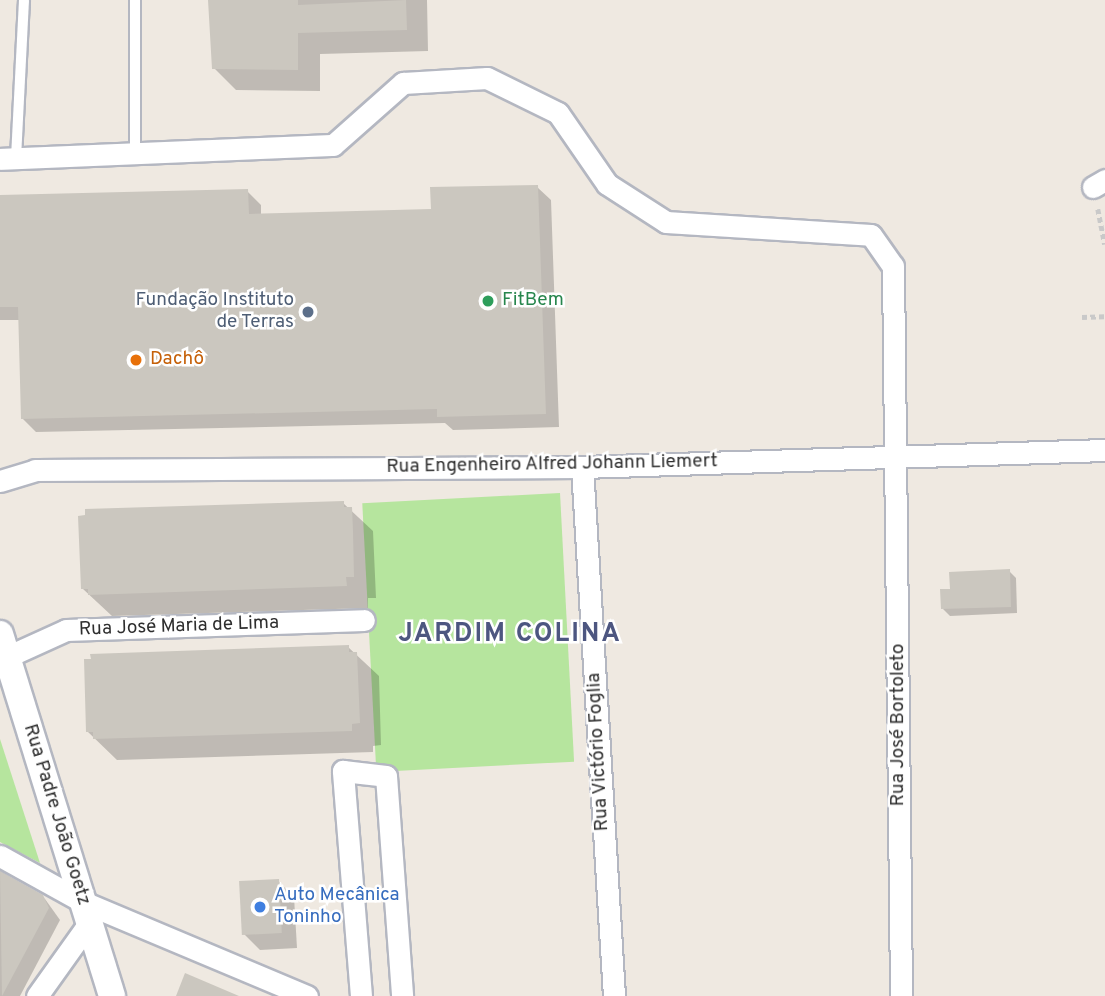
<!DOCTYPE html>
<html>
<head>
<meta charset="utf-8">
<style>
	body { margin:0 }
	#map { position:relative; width:1105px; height:996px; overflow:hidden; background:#efe9e1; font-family:Overpass,sans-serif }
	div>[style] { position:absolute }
	.green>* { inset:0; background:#b6e59e; transform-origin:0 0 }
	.shadow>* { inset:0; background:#0003 }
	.building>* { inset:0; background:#cbc7bf; transform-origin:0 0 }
	.path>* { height:4.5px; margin-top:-2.25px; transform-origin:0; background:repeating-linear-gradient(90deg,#c9c9c9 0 5px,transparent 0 8.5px) }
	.roads { filter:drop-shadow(2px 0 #b4b7c1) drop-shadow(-2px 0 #b4b7c1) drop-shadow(0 2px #b4b7c1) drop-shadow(0 -2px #b4b7c1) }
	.service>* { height:10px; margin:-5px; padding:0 5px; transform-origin:5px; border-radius:5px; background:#fff }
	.minor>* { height:21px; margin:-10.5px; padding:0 10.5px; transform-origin:10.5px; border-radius:10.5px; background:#fff }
	.tertiary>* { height:26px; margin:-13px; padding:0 13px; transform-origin:13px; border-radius:13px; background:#fff }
	.dots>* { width:19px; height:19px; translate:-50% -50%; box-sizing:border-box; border:4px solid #fff; border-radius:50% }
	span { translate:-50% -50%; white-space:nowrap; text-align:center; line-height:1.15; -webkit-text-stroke:5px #fff; paint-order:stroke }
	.service-label { font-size:19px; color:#4e5e75 }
	.right { translate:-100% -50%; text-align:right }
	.leisure-label { font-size:19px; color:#27864d }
	.left { translate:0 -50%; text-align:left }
	.food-label { font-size:19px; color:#c56008 }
	.street-label { font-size:19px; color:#2e2e2e }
	.shop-label { font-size:19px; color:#366cbe }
	.district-label { font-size:26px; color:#4d5680; font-weight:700; letter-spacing:2px }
</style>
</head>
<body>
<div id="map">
	<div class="green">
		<i style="left:560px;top:493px;width:269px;height:198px;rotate:87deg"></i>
		<i style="clip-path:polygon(0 739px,40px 863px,0 842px)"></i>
	</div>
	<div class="shadow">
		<i style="clip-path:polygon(210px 0,427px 0,428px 51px,320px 54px,320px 91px,236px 90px,214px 68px)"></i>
		<i style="clip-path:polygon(537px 187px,551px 200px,559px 427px,453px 430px,445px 423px,36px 432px,22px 418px,20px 320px,0 320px,0 197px,247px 191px,261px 205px,261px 215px,433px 211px)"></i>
		<i style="clip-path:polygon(343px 503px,373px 531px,376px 598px,368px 598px,368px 608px,112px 616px,83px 589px)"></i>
		<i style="clip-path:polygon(1009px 571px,1016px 578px,1017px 613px,950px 616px,943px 609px,952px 590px)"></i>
		<i style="clip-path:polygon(348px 647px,379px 676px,381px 745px,373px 746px,373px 752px,117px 760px,88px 732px)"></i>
		<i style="clip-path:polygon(0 871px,45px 899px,60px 920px,20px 996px,0 996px)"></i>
		<i style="clip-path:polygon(278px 881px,294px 897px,297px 948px,260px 950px,244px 934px)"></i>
	</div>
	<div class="building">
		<i style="clip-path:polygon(208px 0,298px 0,298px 5px,406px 0,407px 30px,298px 33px,298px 70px,212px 69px)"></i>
		<i style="clip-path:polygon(538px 185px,546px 414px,437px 417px,437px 409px,21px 419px,18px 307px,0 307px,0 195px,248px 189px,249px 214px,431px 209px,430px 187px)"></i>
		<i style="clip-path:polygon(344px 501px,344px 507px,352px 507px,353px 531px,354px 577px,346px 577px,347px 586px,88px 595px,88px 589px,81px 589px,78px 516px,85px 515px,85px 509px)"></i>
		<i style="clip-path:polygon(1010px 569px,1011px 607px,941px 609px,940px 589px,950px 589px,949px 572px)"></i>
		<i style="clip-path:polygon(349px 645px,349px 652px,357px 652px,360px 723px,352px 724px,352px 731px,93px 739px,93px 732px,86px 732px,84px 659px,91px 659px,90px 654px)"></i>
		<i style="clip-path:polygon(0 871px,43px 895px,49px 908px,2px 996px)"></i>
		<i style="left:279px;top:879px;width:54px;height:40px;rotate:87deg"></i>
		<i style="clip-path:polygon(185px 973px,239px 996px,176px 996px)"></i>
	</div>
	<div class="path">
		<i style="left:1098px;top:209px;width:36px;rotate:79deg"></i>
		<i style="left:1082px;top:317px;width:23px;rotate:-2deg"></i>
	</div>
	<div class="roads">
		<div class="service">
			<i style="left:135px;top:153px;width:153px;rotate:-90deg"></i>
			<i style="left:16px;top:158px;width:158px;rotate:-87.1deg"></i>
		</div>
		<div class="minor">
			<i style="left:0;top:159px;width:333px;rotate:-2.4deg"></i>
			<i style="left:333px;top:145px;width:94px;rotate:-41.5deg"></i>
			<i style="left:403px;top:83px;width:84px;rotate:-3.4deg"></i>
			<i style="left:487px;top:78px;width:79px;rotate:26.2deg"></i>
			<i style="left:558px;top:113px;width:86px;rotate:55.4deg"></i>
			<i style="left:607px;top:184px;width:70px;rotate:32.8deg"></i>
			<i style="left:666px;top:222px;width:205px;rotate:3.6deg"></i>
			<i style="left:871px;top:235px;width:38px;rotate:55deg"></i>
			<i style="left:893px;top:266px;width:730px;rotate:89.37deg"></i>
			<i style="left:1093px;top:187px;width:14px;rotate:-30deg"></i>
			<i style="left:582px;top:467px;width:530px;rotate:86.54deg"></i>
			<i style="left:0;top:481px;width:37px;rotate:-17deg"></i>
			<i style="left:35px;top:470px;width:547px;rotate:-0.31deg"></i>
			<i style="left:582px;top:467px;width:523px;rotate:-1.86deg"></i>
			<i style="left:0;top:660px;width:72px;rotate:-24.4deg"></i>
			<i style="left:66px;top:630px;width:298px;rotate:-1.9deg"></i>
			<i style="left:0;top:856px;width:95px;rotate:29deg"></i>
			<i style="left:83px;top:902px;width:243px;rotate:22.8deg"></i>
			<i style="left:37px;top:996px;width:90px;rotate:-54.5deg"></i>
			<i style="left:361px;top:996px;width:226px;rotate:-94.6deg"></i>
			<i style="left:343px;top:771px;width:43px;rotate:6.6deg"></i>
			<i style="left:386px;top:776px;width:221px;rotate:85.8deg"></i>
		</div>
		<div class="tertiary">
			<i style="left:0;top:634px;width:379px;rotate:72.8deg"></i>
		</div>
	</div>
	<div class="dots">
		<i style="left:488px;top:301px;background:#2e9e5b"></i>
		<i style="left:308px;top:312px;background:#5c6f8a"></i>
		<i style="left:136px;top:360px;background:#e8710a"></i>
		<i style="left:260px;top:907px;background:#3f7fe0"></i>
	</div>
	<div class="service-label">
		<span class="right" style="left:294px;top:312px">Fundação Instituto<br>de Terras</span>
	</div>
	<div class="leisure-label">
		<span class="left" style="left:502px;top:301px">FitBem</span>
	</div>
	<div class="food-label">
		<span class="left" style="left:150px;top:360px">Dachô</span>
	</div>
	<div class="street-label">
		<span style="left:552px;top:465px;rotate:-1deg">Rua Engenheiro Alfred Johann Liemert</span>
		<span style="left:179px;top:627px;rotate:-2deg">Rua José Maria de Lima</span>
		<span style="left:899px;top:725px;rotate:-90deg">Rua José Bortoleto</span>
		<span style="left:599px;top:752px;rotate:-93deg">Rua Victório Foglia</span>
		<span style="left:56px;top:815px;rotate:73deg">Rua Padre João Goetz</span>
	</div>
	<div class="shop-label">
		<span class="left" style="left:274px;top:907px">Auto Mecânica<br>Toninho</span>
	</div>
	<div class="district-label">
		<span style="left:510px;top:635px">JARDIM COLINA</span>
	</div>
</div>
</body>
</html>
